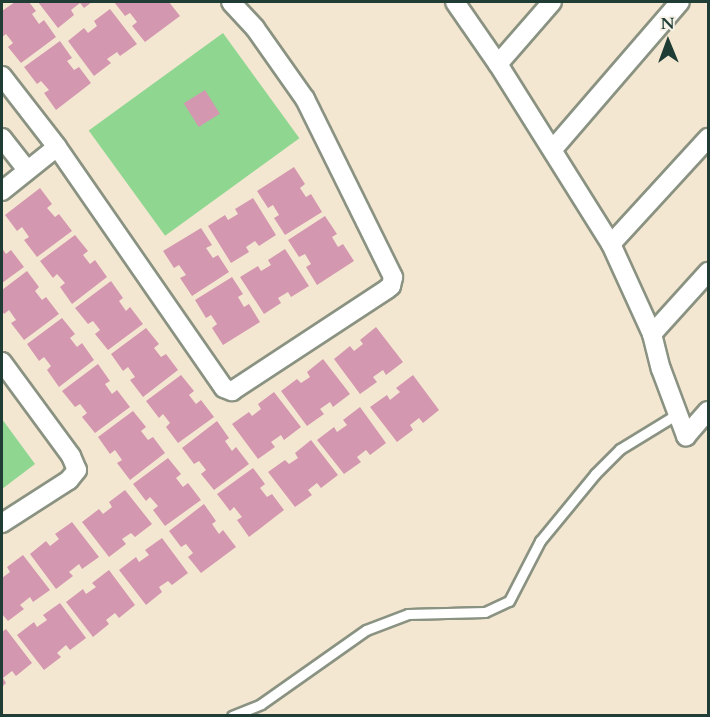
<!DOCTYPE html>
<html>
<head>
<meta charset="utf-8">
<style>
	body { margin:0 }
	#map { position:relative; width:710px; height:717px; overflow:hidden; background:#f4e7d1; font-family:Cardo,serif }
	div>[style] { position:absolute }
	.green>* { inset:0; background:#8fd691; transform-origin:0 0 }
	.building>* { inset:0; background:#d497b0; transform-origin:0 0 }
	.roads { filter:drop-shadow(2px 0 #8a9282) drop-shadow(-2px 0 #8a9282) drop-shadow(0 2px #8a9282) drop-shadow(0 -2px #8a9282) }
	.service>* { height:9px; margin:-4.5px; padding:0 4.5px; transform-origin:4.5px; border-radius:4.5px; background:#fff }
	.minor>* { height:18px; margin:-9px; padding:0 9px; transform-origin:9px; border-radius:9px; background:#fff }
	span { translate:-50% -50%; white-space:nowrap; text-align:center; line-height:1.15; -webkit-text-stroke:4.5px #f7f3e8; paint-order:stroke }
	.frame { position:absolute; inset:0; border:3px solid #1f3d34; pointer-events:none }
	.north { position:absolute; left:638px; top:12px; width:60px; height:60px; -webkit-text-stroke:4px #f7f3e8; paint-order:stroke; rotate:359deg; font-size:16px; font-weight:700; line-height:24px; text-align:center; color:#1f3d34 }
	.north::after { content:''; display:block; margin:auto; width:21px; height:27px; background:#1f3d34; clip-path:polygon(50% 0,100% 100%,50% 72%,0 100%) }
</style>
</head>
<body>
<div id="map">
	<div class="green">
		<i style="left:223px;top:33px;width:130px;height:166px;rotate:54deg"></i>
		<i style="clip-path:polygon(2px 419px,35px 464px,2px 489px)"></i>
	</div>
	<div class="building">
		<i style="clip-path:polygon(15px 2px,29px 2px,36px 11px,32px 14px,39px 24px,44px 20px,56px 37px,21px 63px,8px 47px,13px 43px,6px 34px,2px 37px,2px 11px)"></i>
		<i style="clip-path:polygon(38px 2px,92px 2px,84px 8px,80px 3px,71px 10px,74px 15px,58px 28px)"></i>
		<i style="clip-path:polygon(114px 2px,169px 2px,180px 16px,145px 42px,132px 26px,137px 22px,130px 13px,125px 16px)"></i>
		<i style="clip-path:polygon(110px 9px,137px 44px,120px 56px,117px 52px,107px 59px,111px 63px,94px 76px,68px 41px,84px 28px,88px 33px,97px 26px,94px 21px)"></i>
		<i style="clip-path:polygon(60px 41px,72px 58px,67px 61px,74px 70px,79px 67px,91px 83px,56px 110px,44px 93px,49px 90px,41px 81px,37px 84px,24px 67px)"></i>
		<i style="left:205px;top:90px;width:28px;height:25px;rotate:58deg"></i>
		<i style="clip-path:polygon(294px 167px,305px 184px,300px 188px,306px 197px,311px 194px,322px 212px,285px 235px,274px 218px,279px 215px,273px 205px,268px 208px,257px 191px)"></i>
		<i style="clip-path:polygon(40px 188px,52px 204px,47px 208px,55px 217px,59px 214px,72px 231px,37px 257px,24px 240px,29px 237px,22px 227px,17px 231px,5px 215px)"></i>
		<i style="clip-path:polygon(253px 198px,276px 235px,259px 246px,255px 241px,246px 247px,249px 252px,231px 263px,208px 226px,225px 215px,228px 220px,238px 214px,235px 209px)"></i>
		<i style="clip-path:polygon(325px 216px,337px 234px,332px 237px,338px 247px,343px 244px,354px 261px,317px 285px,306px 267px,311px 264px,305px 254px,299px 257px,288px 240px)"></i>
		<i style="clip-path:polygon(201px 228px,212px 245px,206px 248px,213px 258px,218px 255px,229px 272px,192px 296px,180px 278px,186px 275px,179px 265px,174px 268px,163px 251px)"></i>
		<i style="clip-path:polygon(75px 235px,88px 251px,83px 255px,90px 264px,95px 260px,107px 277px,72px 304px,60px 287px,65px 283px,57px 274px,53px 278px,40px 261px)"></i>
		<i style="clip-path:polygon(2px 248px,6px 254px,11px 250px,24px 267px,2px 283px)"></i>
		<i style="clip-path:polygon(285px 249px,309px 286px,291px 297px,288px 292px,278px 298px,281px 303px,264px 314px,240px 277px,258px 266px,261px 271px,271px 265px,268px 260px)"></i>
		<i style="clip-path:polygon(27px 271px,39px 287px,35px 291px,42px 300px,46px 297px,59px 314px,24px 340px,11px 323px,16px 320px,9px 310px,4px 314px,2px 311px,2px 290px)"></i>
		<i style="clip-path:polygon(232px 277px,243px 294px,238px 297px,244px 307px,249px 304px,260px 322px,223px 345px,212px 328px,217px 324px,211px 315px,206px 318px,195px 300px)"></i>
		<i style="clip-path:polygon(111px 281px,123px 298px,119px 301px,126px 311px,130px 307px,143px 324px,108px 350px,95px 334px,100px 330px,93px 321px,88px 324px,75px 308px)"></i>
		<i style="clip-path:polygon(62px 318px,75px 334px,70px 338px,77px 347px,82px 343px,94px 360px,59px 387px,47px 370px,51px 366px,44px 357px,39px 361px,27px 344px)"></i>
		<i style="clip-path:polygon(376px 327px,403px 362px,386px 375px,383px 370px,373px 377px,377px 382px,360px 394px,334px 359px,350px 346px,354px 351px,363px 344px,360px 340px)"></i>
		<i style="clip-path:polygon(146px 328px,159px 344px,154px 348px,161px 357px,166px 354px,178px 370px,143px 397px,130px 380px,135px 377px,128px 367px,123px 371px,111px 354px)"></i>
		<i style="clip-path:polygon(323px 359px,350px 394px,333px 407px,330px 402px,320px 409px,324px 414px,307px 426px,281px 391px,297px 379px,301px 383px,310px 377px,307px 372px)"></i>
		<i style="clip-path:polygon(98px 364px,110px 381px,105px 384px,112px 394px,117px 390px,130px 407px,95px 433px,82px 417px,87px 413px,80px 404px,75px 407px,62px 391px)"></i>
		<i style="clip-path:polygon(181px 375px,194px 391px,189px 395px,196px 404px,201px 400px,214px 417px,178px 443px,166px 427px,170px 423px,163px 414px,159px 418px,146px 401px)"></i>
		<i style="clip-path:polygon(413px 375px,439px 410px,423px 423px,419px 418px,410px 425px,413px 430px,397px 442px,370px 407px,387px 395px,390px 400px,400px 392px,396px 388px)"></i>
		<i style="clip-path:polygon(274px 392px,301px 427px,284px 440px,281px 435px,271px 442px,275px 447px,258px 459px,232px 424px,249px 412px,252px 416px,261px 409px,258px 404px)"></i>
		<i style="clip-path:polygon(360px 407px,386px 443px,370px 455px,366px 450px,357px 457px,361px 462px,344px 474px,317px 440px,334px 427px,337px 432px,347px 425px,343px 420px)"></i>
		<i style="clip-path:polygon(133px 411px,146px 427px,141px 431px,148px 440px,153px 437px,165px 453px,130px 480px,117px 463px,122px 460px,115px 450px,110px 454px,98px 437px)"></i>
		<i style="clip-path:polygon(217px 421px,229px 438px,225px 441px,232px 451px,236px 447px,249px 464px,214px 490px,201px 474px,206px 470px,199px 461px,194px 464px,182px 448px)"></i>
		<i style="clip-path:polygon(311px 440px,338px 475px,321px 488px,317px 483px,308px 490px,312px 495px,295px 507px,268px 472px,285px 460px,289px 464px,298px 458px,295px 453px)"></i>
		<i style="clip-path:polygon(168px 458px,181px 474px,176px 478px,183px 487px,188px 483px,201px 500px,165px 526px,153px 510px,158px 506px,150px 497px,146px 501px,133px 484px)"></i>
		<i style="clip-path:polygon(253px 468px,265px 484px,260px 488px,267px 497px,272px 494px,284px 510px,249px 537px,237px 520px,242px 517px,234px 507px,230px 511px,217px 494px)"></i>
		<i style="clip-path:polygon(125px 490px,152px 524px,135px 537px,131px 533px,122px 539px,126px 544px,109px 557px,82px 522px,99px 509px,103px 514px,112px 507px,109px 502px)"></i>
		<i style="clip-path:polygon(204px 504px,216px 521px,212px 524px,219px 534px,223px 530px,236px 547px,201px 573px,188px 557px,193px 553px,186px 544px,181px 547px,169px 531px)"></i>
		<i style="clip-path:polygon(72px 522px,99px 557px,82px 569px,79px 564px,69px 572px,73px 576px,56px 589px,30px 554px,46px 541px,50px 546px,59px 539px,55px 534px)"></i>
		<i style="clip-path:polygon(162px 538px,188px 573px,172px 585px,168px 581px,159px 587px,162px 592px,146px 605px,119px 570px,136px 557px,139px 562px,149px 555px,145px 550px)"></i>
		<i style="clip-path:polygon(23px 555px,50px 590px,33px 602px,30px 597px,20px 605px,24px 609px,8px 621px,2px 614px,2px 578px,10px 572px,7px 567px)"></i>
		<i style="clip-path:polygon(109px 570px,135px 605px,119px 618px,115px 613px,106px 620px,109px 624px,93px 637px,66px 602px,83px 589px,86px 594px,96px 587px,92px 583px)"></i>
		<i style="clip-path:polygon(60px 603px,86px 638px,70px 650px,66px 645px,57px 653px,61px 657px,44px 670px,17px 635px,34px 622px,37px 627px,47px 620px,43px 615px)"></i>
		<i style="clip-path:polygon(6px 629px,32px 663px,16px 676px,12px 671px,3px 678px,6px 683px,2px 687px,2px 632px)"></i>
	</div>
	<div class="roads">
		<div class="service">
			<i style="left:232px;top:716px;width:31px;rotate:-22deg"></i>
			<i style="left:261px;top:704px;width:128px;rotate:-35.2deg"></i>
			<i style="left:366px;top:630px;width:45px;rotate:-20.9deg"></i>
			<i style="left:408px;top:614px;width:77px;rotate:-1.5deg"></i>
			<i style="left:485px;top:612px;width:26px;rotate:-25deg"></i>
			<i style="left:509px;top:601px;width:68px;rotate:-62.7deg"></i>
			<i style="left:540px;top:541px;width:87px;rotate:-50.6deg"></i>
			<i style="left:595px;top:474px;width:35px;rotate:-45deg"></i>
			<i style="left:620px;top:449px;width:69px;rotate:-31.4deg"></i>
		</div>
		<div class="minor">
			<i style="left:455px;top:2px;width:75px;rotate:55.3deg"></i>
			<i style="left:498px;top:64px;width:213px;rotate:57.9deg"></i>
			<i style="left:611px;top:244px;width:99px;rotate:65.5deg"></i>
			<i style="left:652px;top:334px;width:36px;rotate:76deg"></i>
			<i style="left:661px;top:369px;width:72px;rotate:69.5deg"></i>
			<i style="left:498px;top:64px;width:82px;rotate:-48.9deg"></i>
			<i style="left:2px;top:76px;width:90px;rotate:52.2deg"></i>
			<i style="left:57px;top:147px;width:293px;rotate:55.3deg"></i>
			<i style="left:224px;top:388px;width:9px;rotate:21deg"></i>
			<i style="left:232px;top:391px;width:186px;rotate:-33.3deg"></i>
			<i style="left:387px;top:289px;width:5px;rotate:-37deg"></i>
			<i style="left:391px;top:286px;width:9px;rotate:-77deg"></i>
			<i style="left:393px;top:277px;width:199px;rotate:-116.3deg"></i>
			<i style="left:305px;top:99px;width:87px;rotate:-125.2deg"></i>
			<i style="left:255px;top:28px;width:35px;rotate:-133deg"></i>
			<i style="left:2px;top:138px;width:41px;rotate:52deg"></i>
			<i style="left:553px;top:149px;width:194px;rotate:-49.2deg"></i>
			<i style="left:2px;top:191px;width:70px;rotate:-38.7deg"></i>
			<i style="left:611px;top:244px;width:144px;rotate:-47.5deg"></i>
			<i style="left:652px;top:334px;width:84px;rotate:-47.9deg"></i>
			<i style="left:2px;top:362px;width:117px;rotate:53.7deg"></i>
			<i style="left:71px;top:456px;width:15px;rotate:67deg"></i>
			<i style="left:77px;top:470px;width:13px;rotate:129deg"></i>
			<i style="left:69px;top:480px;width:80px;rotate:147.3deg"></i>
			<i style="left:686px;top:436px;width:33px;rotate:-49deg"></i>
		</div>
	</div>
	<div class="frame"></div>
	<div class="north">N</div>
</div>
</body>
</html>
